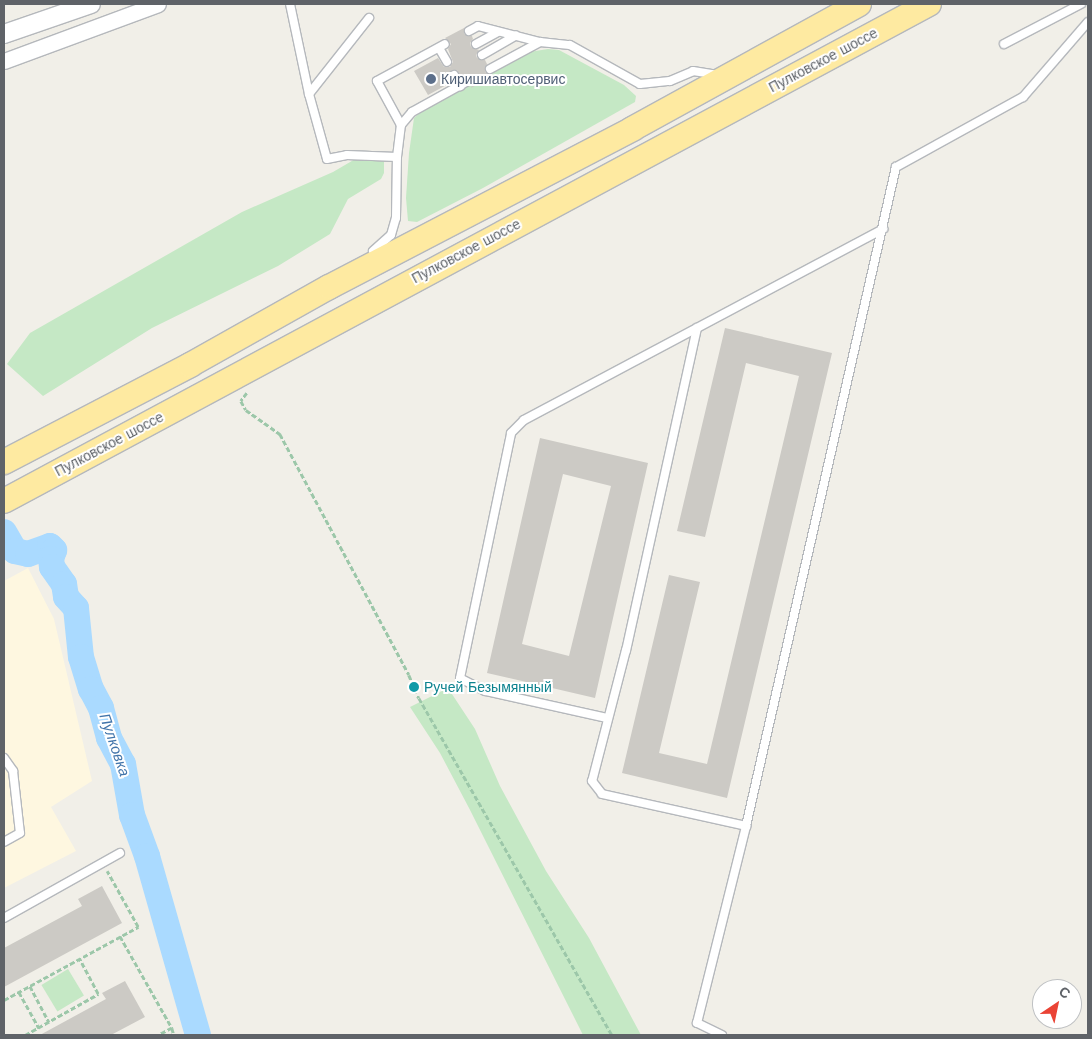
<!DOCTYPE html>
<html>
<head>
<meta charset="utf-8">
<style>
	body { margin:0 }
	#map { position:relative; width:1092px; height:1039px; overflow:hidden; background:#f1efe8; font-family:"Work Sans",sans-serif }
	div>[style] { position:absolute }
	.commercial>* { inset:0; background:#fef7e0 }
	.green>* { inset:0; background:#c5e8c5; transform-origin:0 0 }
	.river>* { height:26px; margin:-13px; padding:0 13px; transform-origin:13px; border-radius:13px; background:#aadaff }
	.building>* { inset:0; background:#cccac5 }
	.path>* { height:2.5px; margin-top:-1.25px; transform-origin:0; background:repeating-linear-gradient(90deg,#9cc7a9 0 5px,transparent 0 7.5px) }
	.roads { filter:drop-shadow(1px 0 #b5b8bc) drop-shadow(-1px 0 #b5b8bc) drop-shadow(0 1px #b5b8bc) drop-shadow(0 -1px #b5b8bc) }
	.service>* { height:8px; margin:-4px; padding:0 4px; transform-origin:4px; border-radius:4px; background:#fff }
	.minor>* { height:15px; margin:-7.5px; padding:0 7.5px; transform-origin:7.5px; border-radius:7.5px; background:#fff }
	.tertiary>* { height:18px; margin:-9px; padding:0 9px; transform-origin:9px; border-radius:9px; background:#fff }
	.trunk>* { height:24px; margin:-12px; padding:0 12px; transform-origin:12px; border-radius:12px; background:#feeaa1 }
	.dots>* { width:14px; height:14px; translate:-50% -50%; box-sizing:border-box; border:2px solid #fff; border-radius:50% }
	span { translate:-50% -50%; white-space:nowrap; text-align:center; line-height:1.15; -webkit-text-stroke:4px #fff; paint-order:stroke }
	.street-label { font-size:14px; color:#5f6368 }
	.service-label { font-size:14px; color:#4e5e75 }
	.left { translate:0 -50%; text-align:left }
	.culture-label { font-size:14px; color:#0d838f }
	.water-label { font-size:15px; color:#4174aa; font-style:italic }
	.frame { position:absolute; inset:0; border:5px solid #5f6368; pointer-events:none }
	.north { position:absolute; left:1032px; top:979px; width:50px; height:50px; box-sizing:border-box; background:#fff; border:1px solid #bfc1c3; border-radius:50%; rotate:34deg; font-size:14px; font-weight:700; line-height:20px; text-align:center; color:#5f6368 }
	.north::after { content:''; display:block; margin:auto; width:18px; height:22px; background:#ea4335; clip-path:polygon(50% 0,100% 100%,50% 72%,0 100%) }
</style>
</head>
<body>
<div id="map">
	<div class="commercial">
		<i style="clip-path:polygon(28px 568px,54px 619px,92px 781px,51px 807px,76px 851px,4px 888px,4px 581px)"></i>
	</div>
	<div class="green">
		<i style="clip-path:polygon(548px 49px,559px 50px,624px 85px,636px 96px,635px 102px,483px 188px,417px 222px,408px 221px,406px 198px,409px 153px,414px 118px,422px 111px,529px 52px)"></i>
		<i style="clip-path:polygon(369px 151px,381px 152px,384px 158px,384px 173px,381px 179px,348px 199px,330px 234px,278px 266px,152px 328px,43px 396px,7px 364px,30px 333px,242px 212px,333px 172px)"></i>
		<i style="clip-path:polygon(448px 688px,475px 729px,500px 786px,546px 871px,589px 938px,641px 1035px,583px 1035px,469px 808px,440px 753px,410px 707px)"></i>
		<i style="left:68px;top:969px;width:31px;height:31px;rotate:59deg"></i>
	</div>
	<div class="river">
		<i style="left:4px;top:532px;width:22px;rotate:60deg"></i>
		<i style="left:15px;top:551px;width:13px;rotate:13deg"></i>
		<i style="left:28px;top:554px;width:23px;rotate:-20deg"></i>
		<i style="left:50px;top:546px;width:6px;rotate:45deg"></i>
		<i style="left:54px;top:550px;width:9px;rotate:108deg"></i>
		<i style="left:51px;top:559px;width:8px;rotate:83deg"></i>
		<i style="left:52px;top:567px;width:21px;rotate:55deg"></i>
		<i style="left:64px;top:584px;width:13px;rotate:81deg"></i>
		<i style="left:66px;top:597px;width:15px;rotate:48deg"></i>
		<i style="left:76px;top:608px;width:49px;rotate:84.2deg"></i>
		<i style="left:81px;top:657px;width:34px;rotate:73deg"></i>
		<i style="left:91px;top:689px;width:21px;rotate:62deg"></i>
		<i style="left:101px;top:708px;width:31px;rotate:75deg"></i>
		<i style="left:109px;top:738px;width:30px;rotate:62deg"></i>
		<i style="left:123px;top:764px;width:52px;rotate:80deg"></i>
		<i style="left:132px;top:815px;width:44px;rotate:69.9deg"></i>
		<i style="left:147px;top:856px;width:186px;rotate:74.1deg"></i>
	</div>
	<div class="building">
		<i style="clip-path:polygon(464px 28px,464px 34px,472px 36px,473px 39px,470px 43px,471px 47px,479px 50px,476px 55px,477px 58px,485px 60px,487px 64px,485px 72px,493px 76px,471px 88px,474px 81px,471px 76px,461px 77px,457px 70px,452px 70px,448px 75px,452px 82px,428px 95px,414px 71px,438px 58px,444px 67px,450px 67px,453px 62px,448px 49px,451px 44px,445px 38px)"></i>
		<i style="clip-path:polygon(725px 328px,832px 353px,727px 798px,622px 773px,669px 575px,700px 582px,659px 753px,707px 764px,799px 376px,746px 363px,705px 537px,677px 531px)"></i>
		<i style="clip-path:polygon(evenodd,540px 438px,648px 463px,595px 698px,487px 673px,540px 438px,563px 474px,611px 486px,569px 656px,522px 644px,563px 474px)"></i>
		<i style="clip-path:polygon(102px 886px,122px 923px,4px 987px,4px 948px,82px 906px,78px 899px)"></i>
		<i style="clip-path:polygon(125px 981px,145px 1017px,111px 1035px,40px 1035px,106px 999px,102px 993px)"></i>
	</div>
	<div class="path">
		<i style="left:247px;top:393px;width:10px;rotate:127deg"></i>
		<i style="left:241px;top:401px;width:10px;rotate:61deg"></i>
		<i style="left:246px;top:410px;width:42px;rotate:35.2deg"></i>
		<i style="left:280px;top:434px;width:273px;rotate:61.8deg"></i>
		<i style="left:409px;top:675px;width:25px;rotate:67deg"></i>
		<i style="left:419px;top:698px;width:388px;rotate:60.2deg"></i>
		<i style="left:120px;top:936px;width:106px;rotate:60.5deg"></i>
		<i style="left:172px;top:1028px;width:15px;rotate:152deg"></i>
		<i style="left:30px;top:986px;width:41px;rotate:62.2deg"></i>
		<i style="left:19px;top:992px;width:41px;rotate:60.9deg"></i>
		<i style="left:4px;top:1000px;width:153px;rotate:-28.6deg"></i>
		<i style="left:138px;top:927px;width:64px;rotate:-119deg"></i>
		<i style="left:172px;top:1028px;width:7px;rotate:74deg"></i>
		<i style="left:25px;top:1035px;width:84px;rotate:-29.3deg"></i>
		<i style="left:98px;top:994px;width:40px;rotate:-118deg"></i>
	</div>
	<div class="roads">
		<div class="service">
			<i style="left:290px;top:4px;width:92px;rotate:78.1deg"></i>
			<i style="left:309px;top:94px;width:67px;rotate:74.5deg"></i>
			<i style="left:327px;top:159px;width:20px;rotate:-11deg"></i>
			<i style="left:347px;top:155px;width:50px;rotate:2.3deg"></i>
			<i style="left:469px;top:31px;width:10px;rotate:-29deg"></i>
			<i style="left:478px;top:26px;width:64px;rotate:14.5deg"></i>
			<i style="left:540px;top:42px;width:30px;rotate:6deg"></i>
			<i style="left:570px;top:45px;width:80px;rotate:29.1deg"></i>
			<i style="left:640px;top:84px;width:30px;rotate:-6deg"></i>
			<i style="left:670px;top:81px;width:25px;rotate:-23deg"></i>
			<i style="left:693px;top:71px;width:25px;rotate:9deg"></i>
			<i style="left:476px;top:44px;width:25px;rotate:-29deg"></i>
			<i style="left:1004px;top:44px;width:87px;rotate:-27.5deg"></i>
			<i style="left:439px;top:48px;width:16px;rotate:60deg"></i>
			<i style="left:482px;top:55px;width:39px;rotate:-30deg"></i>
			<i style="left:490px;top:69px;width:57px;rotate:-28.4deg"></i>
			<i style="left:454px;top:75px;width:13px;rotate:61deg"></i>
			<i style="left:309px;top:94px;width:97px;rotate:-51.7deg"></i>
			<i style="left:401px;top:125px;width:50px;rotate:-118.6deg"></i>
			<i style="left:377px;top:81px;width:77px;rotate:-28.6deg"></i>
			<i style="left:373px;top:251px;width:24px;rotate:-42deg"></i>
			<i style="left:391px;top:235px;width:18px;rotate:-74deg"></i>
			<i style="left:396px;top:218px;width:61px;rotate:-89.1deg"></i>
			<i style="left:397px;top:157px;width:32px;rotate:-83deg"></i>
			<i style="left:401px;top:125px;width:17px;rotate:-50deg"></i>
			<i style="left:412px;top:112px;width:64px;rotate:-29deg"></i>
			<i style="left:697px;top:328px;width:330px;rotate:102.4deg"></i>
			<i style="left:626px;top:650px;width:135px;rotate:104.5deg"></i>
			<i style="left:592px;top:781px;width:16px;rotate:52deg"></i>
			<i style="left:602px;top:794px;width:148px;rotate:12.5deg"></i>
			<i style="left:607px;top:718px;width:125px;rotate:-167.5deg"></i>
			<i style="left:485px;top:691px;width:28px;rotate:-153deg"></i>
			<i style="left:460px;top:678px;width:250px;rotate:-78.2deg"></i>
			<i style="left:511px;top:433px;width:18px;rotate:-45deg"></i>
			<i style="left:524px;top:420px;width:407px;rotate:-28deg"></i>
			<i style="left:4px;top:758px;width:16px;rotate:55deg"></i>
			<i style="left:13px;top:771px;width:62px;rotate:83.6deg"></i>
			<i style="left:20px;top:833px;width:18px;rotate:151deg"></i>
			<i style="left:4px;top:918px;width:133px;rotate:-29.3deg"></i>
			<i style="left:722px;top:1035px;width:28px;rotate:-154deg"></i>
			<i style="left:697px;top:1023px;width:203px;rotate:-76deg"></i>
			<i style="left:746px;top:826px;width:676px;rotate:-77.18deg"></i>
			<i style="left:896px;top:167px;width:145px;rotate:-28.9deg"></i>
			<i style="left:1023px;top:97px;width:99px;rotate:-49.1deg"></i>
		</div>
		<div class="minor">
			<i style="left:4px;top:61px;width:164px;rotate:-20.3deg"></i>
		</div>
		<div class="tertiary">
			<i style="left:4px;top:34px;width:92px;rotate:-19deg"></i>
		</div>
		<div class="trunk">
			<i style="left:4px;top:462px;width:210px;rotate:-27.5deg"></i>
			<i style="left:190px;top:365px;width:159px;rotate:-29.3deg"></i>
			<i style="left:329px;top:287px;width:342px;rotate:-27.5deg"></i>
			<i style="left:632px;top:129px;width:259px;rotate:-28.8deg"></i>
			<i style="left:4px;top:501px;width:1050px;rotate:-28.25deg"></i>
		</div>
	</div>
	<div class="dots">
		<i style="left:431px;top:79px;background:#5c6f8a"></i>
		<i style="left:414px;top:687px;background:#0f9aa8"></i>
	</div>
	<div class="street-label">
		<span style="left:823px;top:60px;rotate:-28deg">Пулковское шоссе</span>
		<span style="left:466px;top:251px;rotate:-28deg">Пулковское шоссе</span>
		<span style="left:109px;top:444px;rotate:-28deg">Пулковское шоссе</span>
	</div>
	<div class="service-label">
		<span class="left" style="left:441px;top:79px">Киришиавтосервис</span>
	</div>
	<div class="culture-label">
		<span class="left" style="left:424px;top:687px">Ручей Безымянный</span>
	</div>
	<div class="water-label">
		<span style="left:114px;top:745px;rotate:71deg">Пулковка</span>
	</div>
	<div class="frame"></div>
	<div class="north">С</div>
</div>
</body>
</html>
